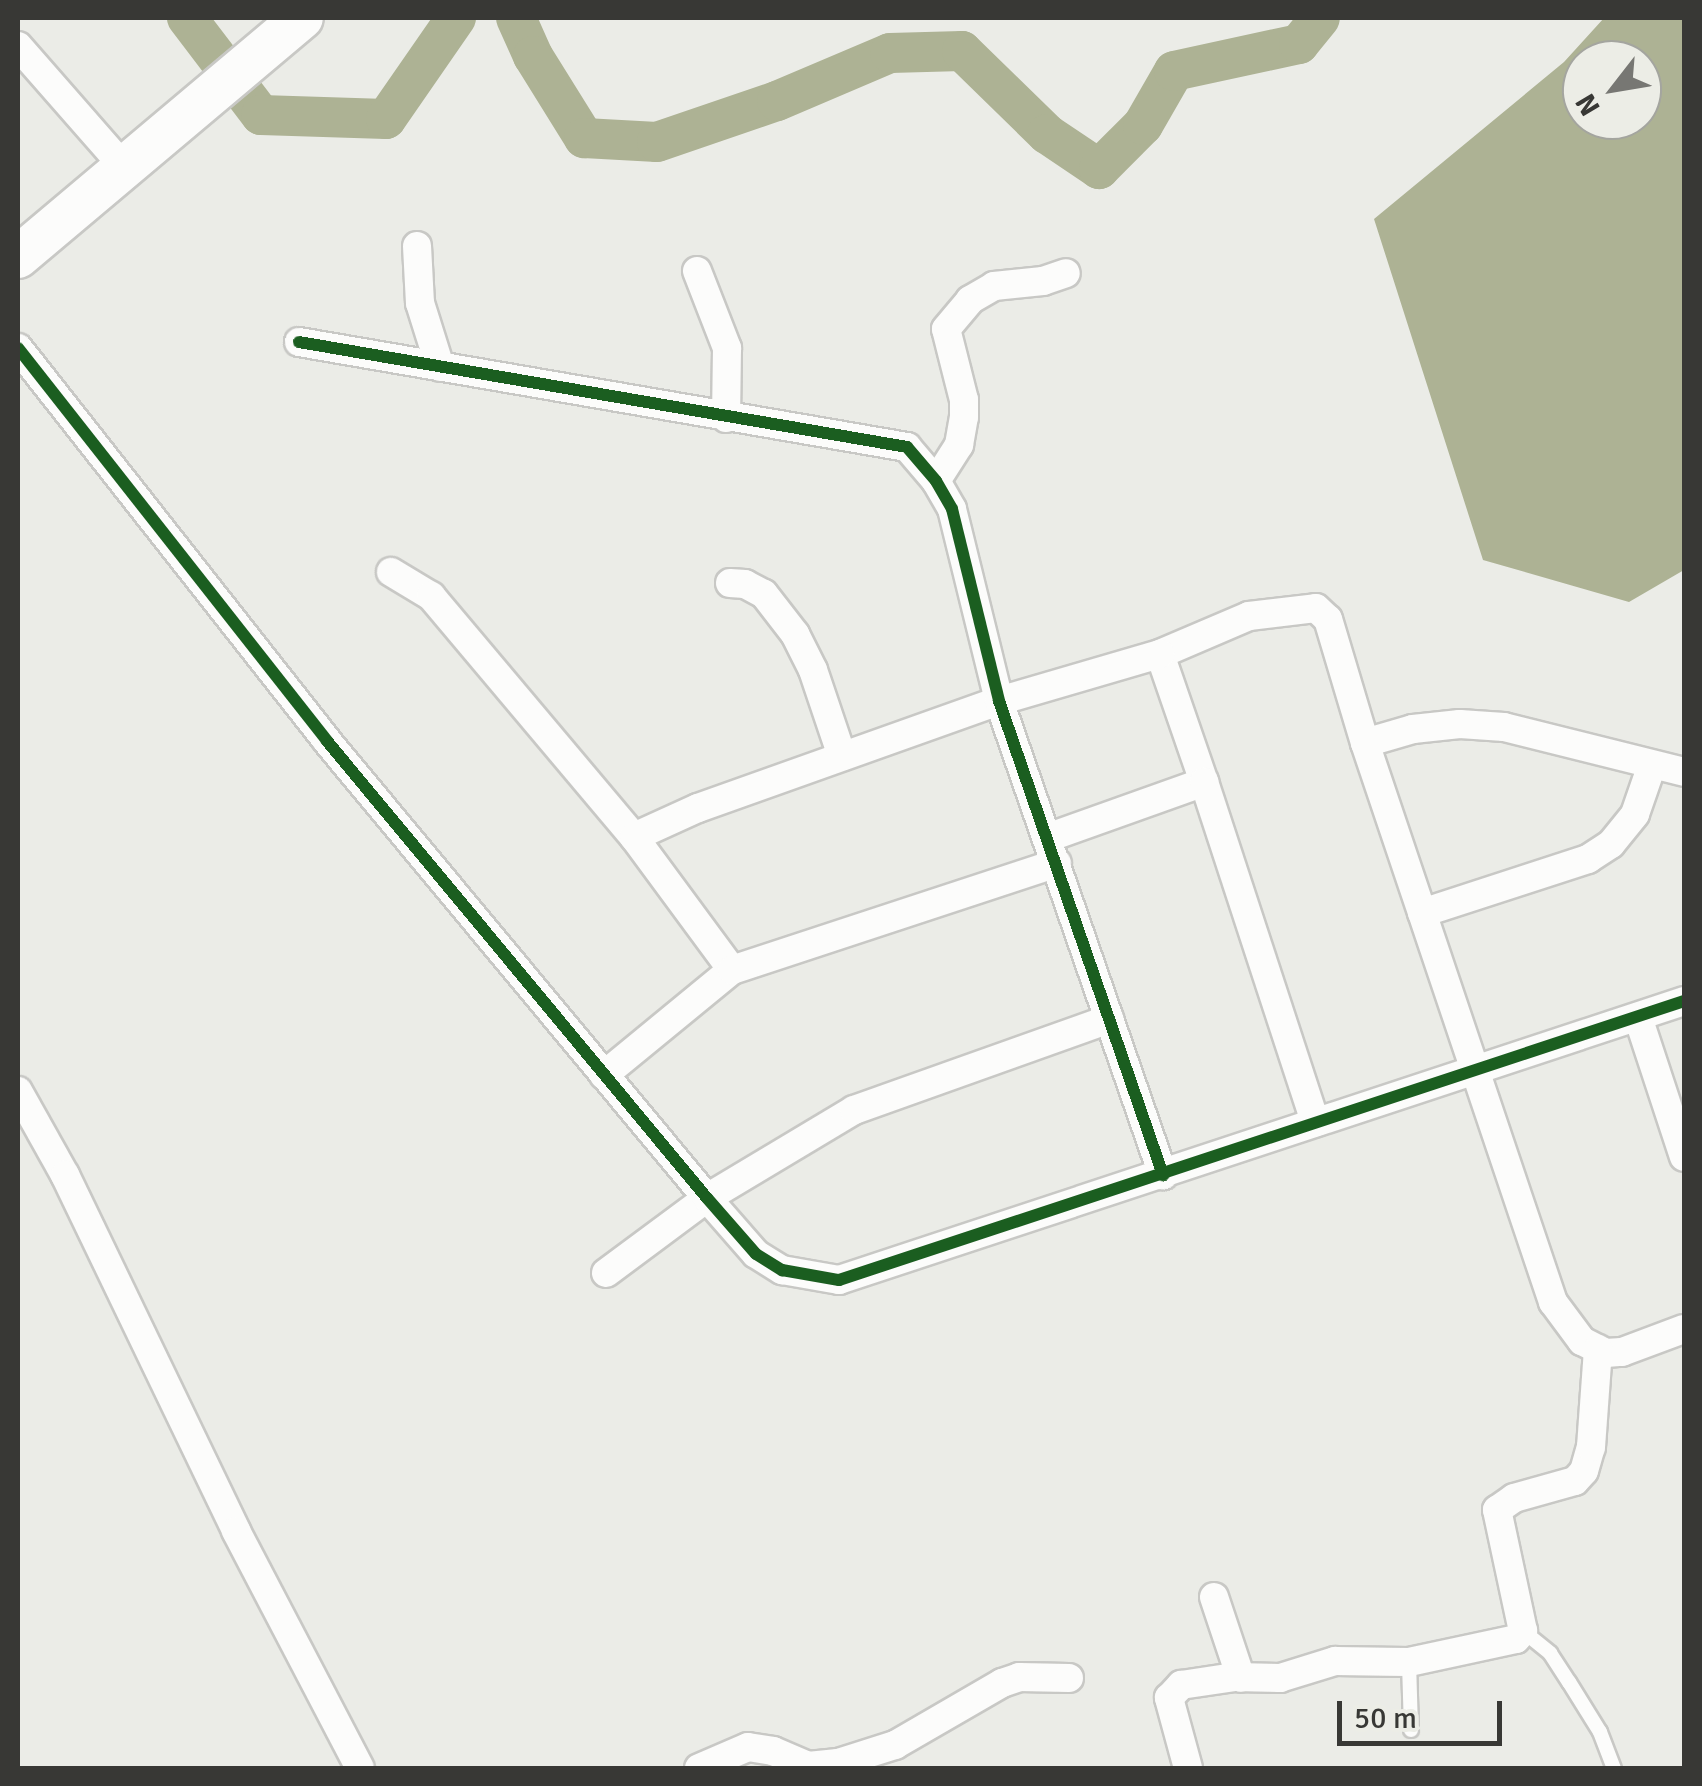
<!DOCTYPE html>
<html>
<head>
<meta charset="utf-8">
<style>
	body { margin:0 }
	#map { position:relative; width:1702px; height:1786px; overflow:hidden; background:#ebece7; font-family:Signika,sans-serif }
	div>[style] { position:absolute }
	.water>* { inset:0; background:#adb294 }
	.river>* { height:40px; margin:-20px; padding:0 20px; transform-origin:20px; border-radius:20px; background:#adb294 }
	.roads { filter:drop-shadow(2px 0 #c8c8c5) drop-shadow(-2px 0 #c8c8c5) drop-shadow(0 2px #c8c8c5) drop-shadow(0 -2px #c8c8c5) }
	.service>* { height:14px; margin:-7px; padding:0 7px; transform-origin:7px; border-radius:7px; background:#fcfcfb }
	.minor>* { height:28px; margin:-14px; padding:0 14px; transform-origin:14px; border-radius:14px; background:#fcfcfb }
	.primary>* { height:42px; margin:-21px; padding:0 21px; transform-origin:21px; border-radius:21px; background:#fcfcfb }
	.cycleway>* { height:12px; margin:-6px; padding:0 6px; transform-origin:6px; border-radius:6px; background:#1b5e20 }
	span { translate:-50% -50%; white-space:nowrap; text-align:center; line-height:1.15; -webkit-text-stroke:8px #ecede6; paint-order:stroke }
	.frame { position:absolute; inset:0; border:20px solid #383835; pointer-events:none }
	.north { position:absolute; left:1562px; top:40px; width:100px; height:100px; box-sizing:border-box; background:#ecede6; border:2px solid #a4a59f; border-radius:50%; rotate:239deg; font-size:28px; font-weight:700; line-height:40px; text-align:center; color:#383835 }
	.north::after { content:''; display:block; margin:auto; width:35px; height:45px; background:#777773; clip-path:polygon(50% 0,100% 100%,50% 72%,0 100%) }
	.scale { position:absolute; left:1337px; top:1701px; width:165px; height:45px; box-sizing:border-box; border:5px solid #383835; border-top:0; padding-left:12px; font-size:30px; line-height:35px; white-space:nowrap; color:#383835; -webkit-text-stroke:8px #ecede6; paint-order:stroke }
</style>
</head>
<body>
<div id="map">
	<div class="water">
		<i style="clip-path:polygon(evenodd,1604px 18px,1684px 18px,1684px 570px,1629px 602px,1483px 560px,1374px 219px,1564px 62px,1604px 18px,1582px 60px,1642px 60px,1642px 120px,1582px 120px,1582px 60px)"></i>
	</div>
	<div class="river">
		<i style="left:187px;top:18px;width:122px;rotate:52.7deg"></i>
		<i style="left:261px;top:115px;width:125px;rotate:1.8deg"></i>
		<i style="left:386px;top:119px;width:123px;rotate:-55.3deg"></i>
		<i style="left:516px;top:18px;width:42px;rotate:65.9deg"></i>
		<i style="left:533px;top:56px;width:97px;rotate:58.1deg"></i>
		<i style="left:584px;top:138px;width:73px;rotate:3.1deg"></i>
		<i style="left:657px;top:142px;width:127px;rotate:-18.9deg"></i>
		<i style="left:777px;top:101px;width:123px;rotate:-23deg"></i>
		<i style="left:890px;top:53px;width:72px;rotate:-1.6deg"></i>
		<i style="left:962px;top:51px;width:119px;rotate:44.3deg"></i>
		<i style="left:1047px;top:134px;width:63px;rotate:33.9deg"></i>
		<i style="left:1099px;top:169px;width:62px;rotate:-45deg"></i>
		<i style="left:1143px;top:125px;width:62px;rotate:-60.1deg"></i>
		<i style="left:1174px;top:71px;width:128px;rotate:-12.2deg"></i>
		<i style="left:1299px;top:44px;width:33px;rotate:-51deg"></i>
	</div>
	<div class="roads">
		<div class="service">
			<i style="left:1523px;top:1631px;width:35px;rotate:39deg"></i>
			<i style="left:1550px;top:1653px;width:35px;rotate:57deg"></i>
			<i style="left:1569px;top:1682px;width:59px;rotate:58.2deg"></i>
			<i style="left:1600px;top:1732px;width:39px;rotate:69deg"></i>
			<i style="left:1409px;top:1662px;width:68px;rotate:88.3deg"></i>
		</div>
		<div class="minor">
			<i style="left:18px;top:46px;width:161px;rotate:48.8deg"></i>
			<i style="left:417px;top:246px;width:57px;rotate:87deg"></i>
			<i style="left:420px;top:303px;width:67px;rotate:72.6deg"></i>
			<i style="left:697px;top:271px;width:83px;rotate:68.7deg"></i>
			<i style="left:727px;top:348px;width:70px;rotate:90.8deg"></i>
			<i style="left:299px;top:342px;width:617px;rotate:9.8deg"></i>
			<i style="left:907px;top:447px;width:45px;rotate:49.5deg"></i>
			<i style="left:936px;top:481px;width:32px;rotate:60deg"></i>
			<i style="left:952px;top:509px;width:198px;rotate:76.2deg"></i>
			<i style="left:999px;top:701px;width:502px;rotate:70.91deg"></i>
			<i style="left:18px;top:348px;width:500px;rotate:51.8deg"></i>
			<i style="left:327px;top:741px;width:594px;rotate:50.26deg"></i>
			<i style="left:707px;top:1198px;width:74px;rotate:48.8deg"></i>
			<i style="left:756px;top:1254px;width:31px;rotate:32deg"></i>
			<i style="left:782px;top:1270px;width:58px;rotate:10deg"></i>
			<i style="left:839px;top:1280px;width:890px;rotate:-18.27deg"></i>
			<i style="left:936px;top:481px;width:43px;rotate:-57.4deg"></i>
			<i style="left:959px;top:445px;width:28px;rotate:-80deg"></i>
			<i style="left:964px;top:417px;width:17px;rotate:-90deg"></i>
			<i style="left:964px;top:400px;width:73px;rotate:-104.2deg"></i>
			<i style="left:946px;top:329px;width:38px;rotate:-50deg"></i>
			<i style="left:970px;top:300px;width:28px;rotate:-30deg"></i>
			<i style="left:994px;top:286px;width:49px;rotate:-5.8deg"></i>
			<i style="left:1043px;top:281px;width:24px;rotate:-19deg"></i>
			<i style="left:391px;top:572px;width:47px;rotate:31deg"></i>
			<i style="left:431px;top:596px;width:315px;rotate:49.9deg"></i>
			<i style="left:634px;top:837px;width:165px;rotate:53.6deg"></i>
			<i style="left:730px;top:583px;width:15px;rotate:4deg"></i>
			<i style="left:745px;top:584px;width:21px;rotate:28deg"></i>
			<i style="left:764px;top:594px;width:51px;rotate:52.2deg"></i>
			<i style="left:795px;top:634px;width:40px;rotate:63.4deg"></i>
			<i style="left:813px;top:670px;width:91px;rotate:71.4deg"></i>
			<i style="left:1365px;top:743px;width:50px;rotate:-16.3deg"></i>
			<i style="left:1413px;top:729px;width:47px;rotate:-6.1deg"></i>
			<i style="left:1460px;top:724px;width:44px;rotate:3.9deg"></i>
			<i style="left:1504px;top:727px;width:186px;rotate:14deg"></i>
			<i style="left:1204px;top:782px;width:135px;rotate:-109deg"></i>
			<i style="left:1160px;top:654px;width:97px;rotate:-23.1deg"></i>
			<i style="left:1249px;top:616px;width:67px;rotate:-6.8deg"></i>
			<i style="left:1316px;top:608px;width:16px;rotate:43deg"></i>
			<i style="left:1328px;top:619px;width:129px;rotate:73.4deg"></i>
			<i style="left:1365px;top:743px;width:590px;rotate:71.41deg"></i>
			<i style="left:1553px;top:1302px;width:49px;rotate:53.4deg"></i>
			<i style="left:1582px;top:1341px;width:27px;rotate:27deg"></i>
			<i style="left:1606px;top:1353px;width:16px;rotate:-4deg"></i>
			<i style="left:1622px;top:1352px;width:66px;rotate:-20.4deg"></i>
			<i style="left:634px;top:837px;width:70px;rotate:-24.4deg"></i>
			<i style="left:698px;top:808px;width:319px;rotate:-19.6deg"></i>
			<i style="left:999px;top:701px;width:168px;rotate:-16.3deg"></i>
			<i style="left:1047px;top:838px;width:167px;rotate:-19.6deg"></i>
			<i style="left:1204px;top:782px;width:358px;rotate:71.9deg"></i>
			<i style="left:1422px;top:913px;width:175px;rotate:-18deg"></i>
			<i style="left:1588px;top:859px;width:27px;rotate:-33deg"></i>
			<i style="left:1611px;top:844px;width:38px;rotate:-51deg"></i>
			<i style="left:1635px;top:814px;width:52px;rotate:-70.9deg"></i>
			<i style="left:1638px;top:1017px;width:147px;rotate:71.8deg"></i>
			<i style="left:604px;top:1075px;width:166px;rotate:-39.4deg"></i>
			<i style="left:732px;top:970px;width:342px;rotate:-18.2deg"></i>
			<i style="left:18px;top:1091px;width:96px;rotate:60.8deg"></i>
			<i style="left:65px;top:1175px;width:395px;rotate:64.3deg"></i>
			<i style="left:236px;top:1531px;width:267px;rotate:62.4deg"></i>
			<i style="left:606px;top:1273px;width:126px;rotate:-36.6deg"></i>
			<i style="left:707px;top:1198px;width:171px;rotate:-30.9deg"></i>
			<i style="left:854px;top:1110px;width:271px;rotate:-19.6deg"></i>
			<i style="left:1214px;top:1597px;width:85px;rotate:71.6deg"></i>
			<i style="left:699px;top:1768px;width:53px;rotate:-23.2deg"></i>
			<i style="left:748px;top:1747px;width:25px;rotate:9deg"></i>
			<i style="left:773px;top:1751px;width:38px;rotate:23deg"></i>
			<i style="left:808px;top:1766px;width:30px;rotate:-6deg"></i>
			<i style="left:838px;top:1763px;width:60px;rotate:-17.5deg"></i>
			<i style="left:895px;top:1745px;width:124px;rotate:-30.1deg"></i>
			<i style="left:1002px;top:1683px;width:18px;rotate:-19deg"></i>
			<i style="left:1019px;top:1677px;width:50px;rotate:1.1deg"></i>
			<i style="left:1188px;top:1768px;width:73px;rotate:-105.2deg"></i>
			<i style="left:1169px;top:1698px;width:18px;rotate:-47deg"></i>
			<i style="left:1181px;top:1685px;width:55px;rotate:-8.4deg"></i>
			<i style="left:1235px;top:1677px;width:45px;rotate:1.3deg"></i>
			<i style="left:1280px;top:1678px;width:58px;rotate:-17.2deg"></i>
			<i style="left:1335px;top:1661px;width:74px;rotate:0.8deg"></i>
			<i style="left:1409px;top:1662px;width:109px;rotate:-12.1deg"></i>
			<i style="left:1516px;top:1639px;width:11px;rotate:-49deg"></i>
			<i style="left:1523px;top:1631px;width:124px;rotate:-102.1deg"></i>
			<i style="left:1497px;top:1510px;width:21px;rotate:-35deg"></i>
			<i style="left:1514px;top:1498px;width:63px;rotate:-15.6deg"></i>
			<i style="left:1575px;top:1481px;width:13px;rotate:-48deg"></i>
			<i style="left:1584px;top:1471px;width:25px;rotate:-74deg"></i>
			<i style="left:1591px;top:1447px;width:98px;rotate:-85.9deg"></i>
		</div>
		<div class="primary">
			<i style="left:18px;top:257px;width:371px;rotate:-40.1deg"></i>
		</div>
	</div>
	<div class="cycleway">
		<i style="left:299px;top:342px;width:617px;rotate:9.8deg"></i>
		<i style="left:907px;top:447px;width:45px;rotate:49.5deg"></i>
		<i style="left:936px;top:481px;width:32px;rotate:60deg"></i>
		<i style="left:952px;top:509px;width:198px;rotate:76.2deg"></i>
		<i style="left:999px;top:701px;width:502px;rotate:70.91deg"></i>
		<i style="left:18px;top:348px;width:500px;rotate:51.8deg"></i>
		<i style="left:327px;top:741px;width:594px;rotate:50.26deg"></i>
		<i style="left:707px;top:1198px;width:74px;rotate:48.8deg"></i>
		<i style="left:756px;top:1254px;width:31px;rotate:32deg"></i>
		<i style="left:782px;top:1270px;width:58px;rotate:10deg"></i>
		<i style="left:839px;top:1280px;width:890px;rotate:-18.27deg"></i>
	</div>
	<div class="frame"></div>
	<div class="north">N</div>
	<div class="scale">50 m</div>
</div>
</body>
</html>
